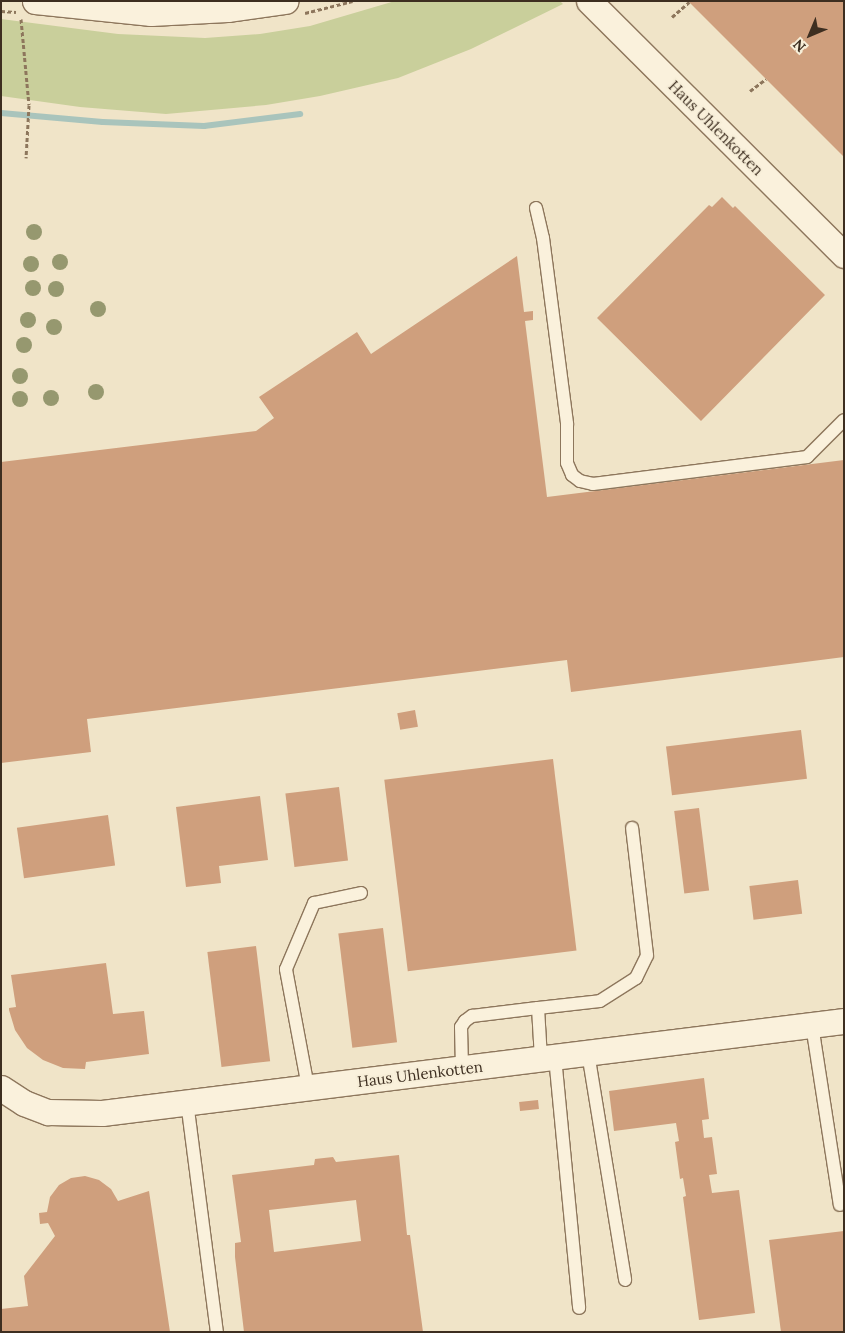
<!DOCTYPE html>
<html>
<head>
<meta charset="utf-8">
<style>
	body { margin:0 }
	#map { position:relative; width:845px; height:1333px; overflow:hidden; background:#f0e4c8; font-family:Lora,serif }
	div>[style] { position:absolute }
	.green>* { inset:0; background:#c9cf9b }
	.stream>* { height:6px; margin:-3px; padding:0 3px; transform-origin:3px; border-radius:3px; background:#a9c4bc }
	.building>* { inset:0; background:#cf9f7d; transform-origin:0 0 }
	.path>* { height:3px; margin-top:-1.5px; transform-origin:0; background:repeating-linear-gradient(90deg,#8d765c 0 4px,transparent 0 6.5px) }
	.roads { filter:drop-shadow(1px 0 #8d765c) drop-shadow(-1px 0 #8d765c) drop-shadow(0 1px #8d765c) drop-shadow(0 -1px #8d765c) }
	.service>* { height:12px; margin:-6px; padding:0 6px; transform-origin:6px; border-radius:6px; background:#faf1dc }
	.minor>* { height:25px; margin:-12.5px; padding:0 12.5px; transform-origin:12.5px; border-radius:12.5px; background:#faf1dc }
	.trees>* { width:16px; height:16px; margin:-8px; border-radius:50%; background:#96986f }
	span { translate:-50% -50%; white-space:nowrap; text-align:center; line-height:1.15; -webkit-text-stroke:4px #f7eed8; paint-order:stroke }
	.street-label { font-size:15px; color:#3d2e20 }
	.frame { position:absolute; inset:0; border:2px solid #3d2e20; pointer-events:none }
	.north { position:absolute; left:785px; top:10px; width:50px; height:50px; -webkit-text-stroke:4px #f7eed8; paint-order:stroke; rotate:225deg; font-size:14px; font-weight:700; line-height:20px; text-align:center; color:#3d2e20 }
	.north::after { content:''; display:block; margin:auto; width:18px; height:22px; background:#3d2e20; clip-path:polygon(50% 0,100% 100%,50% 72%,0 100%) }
</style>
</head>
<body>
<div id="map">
	<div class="green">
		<i style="clip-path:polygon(395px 1px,560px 1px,563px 4px,471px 49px,398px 78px,320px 96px,266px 105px,166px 114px,80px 107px,1px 96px,1px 19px,118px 34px,205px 38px,260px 34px,310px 26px)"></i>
	</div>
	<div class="stream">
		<i style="left:1px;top:113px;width:102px;rotate:5deg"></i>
		<i style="left:103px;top:122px;width:101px;rotate:2.3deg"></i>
		<i style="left:204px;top:126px;width:97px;rotate:-7.1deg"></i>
	</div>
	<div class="building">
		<i style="clip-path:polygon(688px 1px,844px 1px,844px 157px)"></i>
		<i style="clip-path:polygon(722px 197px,733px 208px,735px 206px,825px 295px,701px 421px,597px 318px,709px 205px,712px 207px)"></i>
		<i style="clip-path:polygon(517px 256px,524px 312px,533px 311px,533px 320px,525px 321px,547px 497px,844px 460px,844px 657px,571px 692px,567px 660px,87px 719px,91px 752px,1px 763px,1px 462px,256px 431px,274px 418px,259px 397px,357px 332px,371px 354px)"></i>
		<i style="left:415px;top:710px;width:17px;height:18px;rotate:80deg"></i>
		<i style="left:801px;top:730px;width:49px;height:136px;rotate:83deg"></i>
		<i style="left:553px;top:759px;width:193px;height:170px;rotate:83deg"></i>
		<i style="left:339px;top:787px;width:74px;height:54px;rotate:83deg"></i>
		<i style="clip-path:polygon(260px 796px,268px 860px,219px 866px,221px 883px,186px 887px,176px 807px)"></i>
		<i style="left:699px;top:808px;width:83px;height:25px;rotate:83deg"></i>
		<i style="left:108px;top:815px;width:51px;height:92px;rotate:82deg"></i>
		<i style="left:798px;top:880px;width:34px;height:49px;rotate:83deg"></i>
		<i style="left:383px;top:928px;width:115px;height:45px;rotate:83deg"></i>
		<i style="left:256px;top:946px;width:116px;height:49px;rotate:83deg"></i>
		<i style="clip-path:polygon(106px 963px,113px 1014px,144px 1011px,149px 1054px,86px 1062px,85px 1069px,63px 1068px,43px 1060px,27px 1048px,15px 1030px,9px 1010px,9px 1008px,16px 1007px,11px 975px)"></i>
		<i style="clip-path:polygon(704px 1078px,709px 1119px,702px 1120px,704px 1138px,712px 1137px,717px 1174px,709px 1175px,712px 1193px,739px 1190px,755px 1313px,699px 1320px,683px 1197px,686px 1196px,683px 1178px,680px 1179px,675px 1142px,679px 1141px,676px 1123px,614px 1131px,609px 1091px)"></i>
		<i style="left:538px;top:1100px;width:9px;height:19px;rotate:84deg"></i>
		<i style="clip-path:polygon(evenodd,399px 1155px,407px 1235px,410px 1235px,423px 1332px,244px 1332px,235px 1257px,235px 1243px,241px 1242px,232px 1175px,314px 1165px,315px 1159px,333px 1157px,336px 1162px,399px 1155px,356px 1200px,361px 1241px,274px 1252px,269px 1210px,356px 1200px)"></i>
		<i style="clip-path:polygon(85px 1176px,99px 1180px,111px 1189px,118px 1201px,149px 1191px,170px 1332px,1px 1332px,1px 1309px,28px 1306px,24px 1276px,55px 1236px,48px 1223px,40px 1224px,39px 1213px,47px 1212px,50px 1197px,59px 1185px,71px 1178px)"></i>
		<i style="clip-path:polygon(844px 1231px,844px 1332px,781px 1332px,769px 1240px)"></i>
	</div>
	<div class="path">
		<i style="left:1px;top:11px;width:15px;rotate:4deg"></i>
		<i style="left:305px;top:13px;width:49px;rotate:-14deg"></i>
		<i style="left:672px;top:17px;width:23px;rotate:-41deg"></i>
		<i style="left:21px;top:19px;width:86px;rotate:84.7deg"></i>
		<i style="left:29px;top:105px;width:53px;rotate:93.2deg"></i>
		<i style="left:750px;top:91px;width:20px;rotate:-37deg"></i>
	</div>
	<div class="roads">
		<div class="service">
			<i style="left:536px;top:208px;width:31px;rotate:77deg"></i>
			<i style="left:543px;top:238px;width:188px;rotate:82.6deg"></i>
			<i style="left:567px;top:424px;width:39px;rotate:90deg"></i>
			<i style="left:567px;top:463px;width:13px;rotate:67deg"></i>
			<i style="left:572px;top:475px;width:10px;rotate:37deg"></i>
			<i style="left:580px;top:481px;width:13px;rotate:13deg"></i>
			<i style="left:593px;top:484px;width:216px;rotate:-7.2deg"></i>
			<i style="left:807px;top:457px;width:52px;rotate:-45deg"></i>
			<i style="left:538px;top:1008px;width:62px;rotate:-6.4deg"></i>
			<i style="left:600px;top:1001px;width:43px;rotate:-32.6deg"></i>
			<i style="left:636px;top:978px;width:25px;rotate:-64deg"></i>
			<i style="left:647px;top:955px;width:128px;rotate:-96.7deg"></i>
			<i style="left:812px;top:1025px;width:182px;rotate:81.2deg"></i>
			<i style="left:588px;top:1053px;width:230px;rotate:80.7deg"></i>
			<i style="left:555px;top:1057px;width:252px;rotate:84.5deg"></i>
			<i style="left:462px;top:1068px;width:41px;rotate:-91.4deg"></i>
			<i style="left:461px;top:1027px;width:7px;rotate:-56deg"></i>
			<i style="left:465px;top:1021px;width:9px;rotate:-36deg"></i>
			<i style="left:472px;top:1016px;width:66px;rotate:-6.9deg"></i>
			<i style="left:538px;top:1008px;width:51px;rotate:86.6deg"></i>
			<i style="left:308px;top:1087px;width:120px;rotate:-100.6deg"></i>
			<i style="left:286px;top:969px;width:72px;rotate:-67deg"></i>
			<i style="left:314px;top:903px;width:48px;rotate:-12deg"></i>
			<i style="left:187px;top:1102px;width:232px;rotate:82.6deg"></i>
		</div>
		<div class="minor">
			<i style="left:35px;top:1px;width:117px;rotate:5.9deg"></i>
			<i style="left:151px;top:13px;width:76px;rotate:-3deg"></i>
			<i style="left:227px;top:9px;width:59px;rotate:-7.9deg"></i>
			<i style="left:589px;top:1px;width:360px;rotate:44.9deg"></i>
			<i style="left:1px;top:1088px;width:27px;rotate:33deg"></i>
			<i style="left:24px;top:1103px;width:26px;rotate:21deg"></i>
			<i style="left:48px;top:1112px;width:54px;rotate:1.1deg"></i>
			<i style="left:102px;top:1113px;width:748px;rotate:-7.07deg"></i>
		</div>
	</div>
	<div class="trees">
		<i style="left:34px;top:232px"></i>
		<i style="left:60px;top:262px"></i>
		<i style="left:31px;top:264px"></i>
		<i style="left:33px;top:288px"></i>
		<i style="left:56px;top:289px"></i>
		<i style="left:98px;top:309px"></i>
		<i style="left:28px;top:320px"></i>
		<i style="left:54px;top:327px"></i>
		<i style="left:24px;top:345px"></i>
		<i style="left:20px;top:376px"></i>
		<i style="left:96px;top:392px"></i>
		<i style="left:51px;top:398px"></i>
		<i style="left:20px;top:399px"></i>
	</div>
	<div class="street-label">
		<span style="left:716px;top:128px;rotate:45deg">Haus Uhlenkotten</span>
		<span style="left:420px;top:1074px;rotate:-7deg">Haus Uhlenkotten</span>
	</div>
	<div class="frame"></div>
	<div class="north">N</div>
</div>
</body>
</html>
